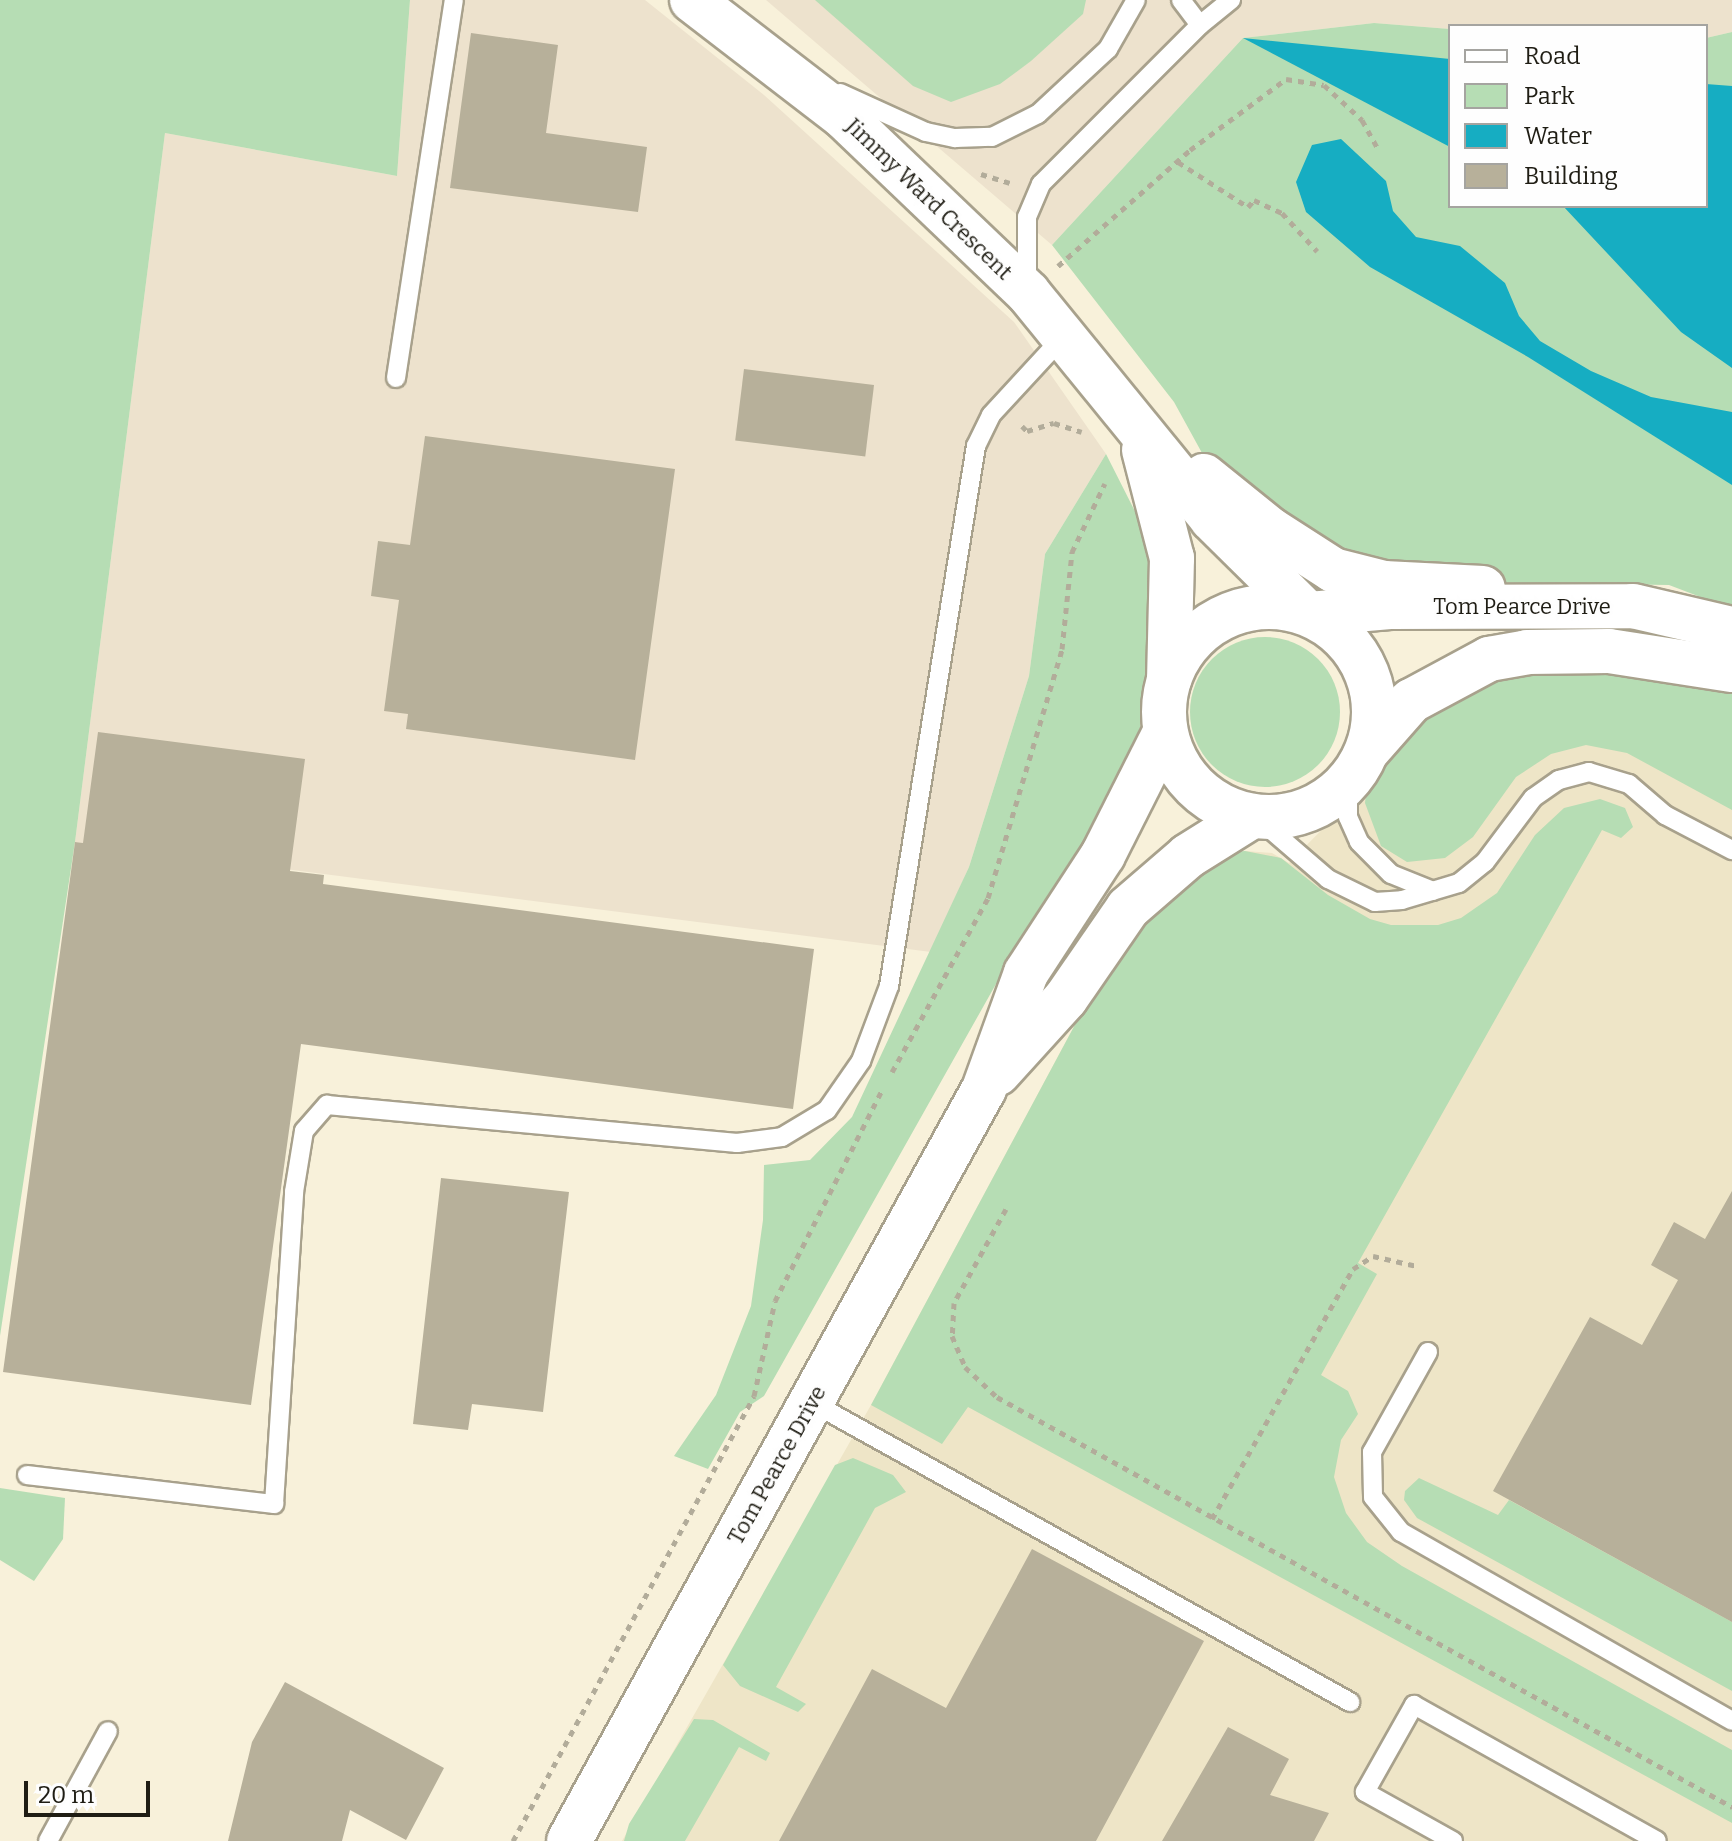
<!DOCTYPE html>
<html>
<head>
<meta charset="utf-8">
<style>
	body { margin:0 }
	#map { position:relative; width:1732px; height:1841px; overflow:hidden; background:#f8f1da; font-family:Bitter,serif }
	div>[style] { position:absolute }
	.commercial>* { inset:0; background:#ede2cd }
	.built>* { inset:0; background:#eee5c7 }
	.green>* { inset:0; background:#b6ddb4 }
	.round { border-radius:50% }
	.water>* { inset:0; background:#16adc2 }
	.building>* { inset:0; background:#b7b09a; transform-origin:0 0 }
	.path>* { height:5px; margin-top:-2.5px; transform-origin:0; background:repeating-linear-gradient(90deg,#b2ac9a 0 6px,transparent 0 12px) }
	.roads { filter:drop-shadow(2px 0 #a8a18c) drop-shadow(-2px 0 #a8a18c) drop-shadow(0 2px #a8a18c) drop-shadow(0 -2px #a8a18c) }
	.service>* { height:18px; margin:-9px; padding:0 9px; transform-origin:9px; border-radius:9px; background:#fff }
	.tertiary>* { height:44px; margin:-22px; padding:0 22px; transform-origin:22px; border-radius:22px; background:#fff }
	.primary>* { height:44px; margin:-22px; padding:0 22px; transform-origin:22px; border-radius:22px; background:#fff }
	.primary>.ring { margin:-22px; padding:0; box-sizing:content-box; background:none; border:44px solid #fff; border-radius:50% }
	span { translate:-50% -50%; white-space:nowrap; text-align:center; line-height:1.15; -webkit-text-stroke:6px #fefefe; paint-order:stroke }
	.street-label { font-size:22px; color:#1f1d14 }
	.legend { position:absolute; left:1448px; top:24px; width:260px; height:184px; box-sizing:border-box; background:#fefefe; border:2px solid #a5a4a0; margin:0; padding:10px 14px; list-style:none; font-size:24px; color:#1f1d14 }
	.legend li { display:flex; align-items:center; gap:16px; height:40px }
	.legend b { width:40px; border:2px solid #a5a4a0 }
	.scale { position:absolute; left:24px; top:1781px; width:126px; height:36px; box-sizing:border-box; border:4px solid #1f1d14; border-top:0; padding-left:10px; font-size:24px; line-height:28px; white-space:nowrap; color:#1f1d14; -webkit-text-stroke:6px #fefefe; paint-order:stroke }
</style>
</head>
<body>
<div id="map">
	<div class="commercial">
		<i style="clip-path:polygon(410px 0,645px 0,764px 95px,1014px 322px,1106px 454px,1045px 554px,1029px 676px,969px 867px,931px 952px,75px 842px,165px 133px,397px 176px)"></i>
		<i style="clip-path:polygon(766px 0,1732px 0,1732px 32px,1706px 38px,1706px 26px,1450px 29px,1374px 23px,1243px 38px,1052px 245px)"></i>
	</div>
	<div class="built">
		<i style="clip-path:polygon(1732px 691px,1732px 1841px,622px 1841px,871px 1405px,1107px 965px,1245px 851px,1272px 853px,1289px 863px,1367px 784px,1380px 758px)"></i>
	</div>
	<div class="green">
		<i style="clip-path:polygon(0 0,410px 0,397px 176px,165px 133px,75px 842px,0 1336px)"></i>
		<i style="clip-path:polygon(815px 0,1086px 0,1083px 14px,1031px 61px,1000px 84px,951px 102px,913px 86px)"></i>
		<i style="clip-path:polygon(1374px 23px,1450px 29px,1450px 206px,1706px 206px,1706px 38px,1732px 32px,1732px 609px,1669px 585px,1444px 582px,1316px 545px,1257px 505px,1202px 453px,1174px 402px,1052px 245px,1243px 38px)"></i>
		<i style="clip-path:polygon(1106px 454px,1151px 543px,1153px 643px,1137px 747px,1108px 808px,1005px 968px,764px 1396px,740px 1412px,708px 1469px,674px 1456px,716px 1395px,751px 1306px,763px 1220px,764px 1165px,810px 1160px,852px 1117px,969px 867px,1029px 676px,1045px 554px)"></i>
		<i class="round" style="left:1190px;top:637px;width:150px;height:150px"></i>
		<i style="clip-path:polygon(1608px 668px,1732px 691px,1732px 810px,1627px 753px,1586px 745px,1551px 754px,1516px 777px,1473px 837px,1445px 858px,1407px 862px,1381px 846px,1365px 803px,1367px 784px,1380px 758px,1417px 715px,1504px 674px)"></i>
		<i style="clip-path:polygon(1600px 799px,1625px 808px,1633px 827px,1621px 838px,1602px 830px,1358px 1263px,1377px 1274px,1321px 1375px,1348px 1391px,1358px 1414px,1341px 1440px,1334px 1477px,1346px 1513px,1367px 1542px,1402px 1566px,1732px 1750px,1732px 1823px,968px 1407px,942px 1444px,871px 1405px,1107px 965px,1137px 922px,1230px 852px,1245px 851px,1281px 858px,1328px 895px,1370px 919px,1391px 925px,1438px 925px,1461px 918px,1497px 893px,1535px 835px,1564px 808px)"></i>
		<i style="clip-path:polygon(853px 1458px,893px 1475px,906px 1492px,875px 1508px,776px 1687px,806px 1704px,798px 1712px,740px 1686px,723px 1665px,835px 1465px)"></i>
		<i style="clip-path:polygon(1419px 1478px,1498px 1515px,1509px 1500px,1732px 1622px,1732px 1691px,1417px 1518px,1404px 1500px,1405px 1491px)"></i>
		<i style="clip-path:polygon(0 1488px,65px 1498px,63px 1539px,34px 1581px,0 1560px)"></i>
		<i style="clip-path:polygon(694px 1719px,713px 1720px,770px 1753px,766px 1761px,739px 1747px,685px 1841px,624px 1841px,629px 1824px)"></i>
	</div>
	<div class="water">
		<i style="clip-path:polygon(1243px 38px,1450px 59px,1450px 147px)"></i>
		<i style="clip-path:polygon(1706px 84px,1732px 86px,1732px 368px,1681px 332px,1563px 206px,1706px 206px)"></i>
		<i style="clip-path:polygon(1341px 139px,1386px 181px,1393px 211px,1416px 237px,1460px 246px,1505px 283px,1519px 316px,1540px 341px,1591px 371px,1651px 397px,1732px 412px,1732px 485px,1528px 357px,1370px 267px,1306px 212px,1296px 182px,1312px 145px)"></i>
	</div>
	<div class="building">
		<i style="clip-path:polygon(471px 33px,558px 45px,546px 133px,647px 147px,638px 212px,450px 188px)"></i>
		<i style="left:744px;top:369px;width:131px;height:72px;rotate:7deg"></i>
		<i style="clip-path:polygon(425px 436px,675px 469px,635px 760px,406px 729px,408px 714px,384px 711px,399px 600px,371px 596px,378px 541px,410px 545px)"></i>
		<i style="clip-path:polygon(98px 732px,305px 759px,290px 871px,324px 875px,323px 884px,814px 949px,793px 1109px,301px 1044px,251px 1405px,3px 1372px,75px 842px,83px 843px)"></i>
		<i style="clip-path:polygon(441px 1178px,569px 1192px,543px 1412px,472px 1404px,468px 1430px,413px 1424px)"></i>
		<i style="clip-path:polygon(1732px 1191px,1732px 1622px,1493px 1491px,1590px 1317px,1642px 1345px,1678px 1280px,1651px 1265px,1674px 1222px,1705px 1239px)"></i>
		<i style="clip-path:polygon(1032px 1549px,1204px 1641px,1096px 1841px,779px 1841px,872px 1669px,946px 1708px)"></i>
		<i style="clip-path:polygon(285px 1682px,444px 1768px,406px 1840px,350px 1810px,342px 1841px,228px 1841px,252px 1742px)"></i>
		<i style="clip-path:polygon(1228px 1727px,1289px 1759px,1270px 1795px,1329px 1813px,1314px 1841px,1162px 1841px)"></i>
	</div>
	<div class="path">
		<i style="left:1178px;top:162px;width:83px;rotate:32.7deg"></i>
		<i style="left:1248px;top:207px;width:9px;rotate:-49deg"></i>
		<i style="left:1254px;top:200px;width:31px;rotate:25deg"></i>
		<i style="left:1282px;top:213px;width:52px;rotate:47.4deg"></i>
		<i style="left:981px;top:174px;width:30px;rotate:17deg"></i>
		<i style="left:1058px;top:266px;width:176px;rotate:-41.3deg"></i>
		<i style="left:1190px;top:150px;width:119px;rotate:-36.5deg"></i>
		<i style="left:1286px;top:79px;width:38px;rotate:9deg"></i>
		<i style="left:1324px;top:85px;width:52px;rotate:42.6deg"></i>
		<i style="left:1362px;top:120px;width:31px;rotate:61deg"></i>
		<i style="left:1022px;top:426px;width:7px;rotate:45deg"></i>
		<i style="left:1027px;top:431px;width:28px;rotate:-17deg"></i>
		<i style="left:1054px;top:423px;width:29px;rotate:18deg"></i>
		<i style="left:892px;top:1072px;width:199px;rotate:-61.1deg"></i>
		<i style="left:988px;top:898px;width:260px;rotate:-73.4deg"></i>
		<i style="left:1062px;top:649px;width:98px;rotate:-84.1deg"></i>
		<i style="left:1072px;top:552px;width:76px;rotate:-64.4deg"></i>
		<i style="left:1006px;top:1209px;width:107px;rotate:119deg"></i>
		<i style="left:954px;top:1303px;width:33px;rotate:93deg"></i>
		<i style="left:952px;top:1336px;width:34px;rotate:67deg"></i>
		<i style="left:965px;top:1367px;width:44px;rotate:43.2deg"></i>
		<i style="left:997px;top:1397px;width:842px;rotate:29.15deg"></i>
		<i style="left:1212px;top:1519px;width:287px;rotate:-60.6deg"></i>
		<i style="left:1353px;top:1269px;width:24px;rotate:-33deg"></i>
		<i style="left:1373px;top:1256px;width:45px;rotate:12.8deg"></i>
		<i style="left:513px;top:1841px;width:506px;rotate:-61.56deg"></i>
		<i style="left:754px;top:1396px;width:97px;rotate:-77.5deg"></i>
		<i style="left:775px;top:1301px;width:239px;rotate:-63.1deg"></i>
	</div>
	<div class="roads">
		<div class="service">
			<i style="left:1181px;top:0;width:31px;rotate:53deg"></i>
			<i style="left:840px;top:93px;width:94px;rotate:24.4deg"></i>
			<i style="left:926px;top:132px;width:30px;rotate:12deg"></i>
			<i style="left:955px;top:138px;width:37px;rotate:-2deg"></i>
			<i style="left:992px;top:137px;width:51px;rotate:-26.6deg"></i>
			<i style="left:1038px;top:114px;width:96px;rotate:-42.9deg"></i>
			<i style="left:1108px;top:49px;width:56px;rotate:-60.3deg"></i>
			<i style="left:1027px;top:285px;width:68px;rotate:-90deg"></i>
			<i style="left:1027px;top:217px;width:36px;rotate:-67deg"></i>
			<i style="left:1041px;top:184px;width:225px;rotate:-45deg"></i>
			<i style="left:1200px;top:25px;width:40px;rotate:-39deg"></i>
			<i style="left:396px;top:378px;width:382px;rotate:-81.3deg"></i>
			<i style="left:1348px;top:782px;width:35px;rotate:90deg"></i>
			<i style="left:1348px;top:817px;width:27px;rotate:66deg"></i>
			<i style="left:1359px;top:842px;width:45px;rotate:45deg"></i>
			<i style="left:1391px;top:874px;width:45px;rotate:22deg"></i>
			<i style="left:1256px;top:817px;width:95px;rotate:40.7deg"></i>
			<i style="left:1328px;top:879px;width:52px;rotate:26.1deg"></i>
			<i style="left:1375px;top:902px;width:27px;rotate:-4deg"></i>
			<i style="left:1402px;top:900px;width:59px;rotate:-16.6deg"></i>
			<i style="left:1459px;top:883px;width:33px;rotate:-39deg"></i>
			<i style="left:1485px;top:862px;width:80px;rotate:-53.1deg"></i>
			<i style="left:1533px;top:798px;width:32px;rotate:-35deg"></i>
			<i style="left:1559px;top:780px;width:31px;rotate:-15deg"></i>
			<i style="left:1589px;top:772px;width:42px;rotate:16.7deg"></i>
			<i style="left:1629px;top:784px;width:48px;rotate:40.7deg"></i>
			<i style="left:1665px;top:815px;width:76px;rotate:27.6deg"></i>
			<i style="left:1428px;top:1352px;width:115px;rotate:119.2deg"></i>
			<i style="left:1372px;top:1452px;width:45px;rotate:88.7deg"></i>
			<i style="left:1373px;top:1497px;width:45px;rotate:51.3deg"></i>
			<i style="left:1401px;top:1532px;width:381px;rotate:29.7deg"></i>
			<i style="left:813px;top:1403px;width:615px;rotate:29.11deg"></i>
			<i style="left:27px;top:1475px;width:249px;rotate:6.7deg"></i>
			<i style="left:274px;top:1504px;width:313px;rotate:-86.3deg"></i>
			<i style="left:294px;top:1192px;width:62px;rotate:-80.7deg"></i>
			<i style="left:304px;top:1131px;width:35px;rotate:-49deg"></i>
			<i style="left:327px;top:1105px;width:412px;rotate:5.3deg"></i>
			<i style="left:737px;top:1143px;width:45px;rotate:-7.6deg"></i>
			<i style="left:782px;top:1137px;width:52px;rotate:-31deg"></i>
			<i style="left:827px;top:1110px;width:60px;rotate:-55.2deg"></i>
			<i style="left:861px;top:1061px;width:80px;rotate:-69.5deg"></i>
			<i style="left:889px;top:986px;width:547px;rotate:-80.85deg"></i>
			<i style="left:976px;top:446px;width:34px;rotate:-64deg"></i>
			<i style="left:991px;top:415px;width:106px;rotate:-47.3deg"></i>
			<i style="left:48px;top:1841px;width:125px;rotate:-61.4deg"></i>
			<i style="left:1453px;top:1841px;width:101px;rotate:-150.9deg"></i>
			<i style="left:1365px;top:1792px;width:100px;rotate:-60.6deg"></i>
			<i style="left:1414px;top:1705px;width:278px;rotate:29.2deg"></i>
		</div>
		<div class="tertiary">
			<i style="left:692px;top:0;width:193px;rotate:37.6deg"></i>
			<i style="left:845px;top:118px;width:253px;rotate:43.7deg"></i>
			<i style="left:1028px;top:293px;width:291px;rotate:50.8deg"></i>
			<i style="left:1212px;top:519px;width:134px;rotate:44.7deg"></i>
			<i style="left:1144px;top:450px;width:112px;rotate:75.5deg"></i>
			<i style="left:1172px;top:558px;width:121px;rotate:91.4deg"></i>
			<i style="left:1204px;top:476px;width:86px;rotate:38.9deg"></i>
			<i style="left:1271px;top:530px;width:74px;rotate:32.8deg"></i>
			<i style="left:1333px;top:570px;width:53px;rotate:14.3deg"></i>
			<i style="left:1384px;top:583px;width:99px;rotate:2.9deg"></i>
		</div>
		<div class="primary">
			<i class="ring" style="left:1164px;top:607px;width:166px;height:166px"></i>
			<i style="left:1309px;top:614px;width:81px;rotate:-4.9deg"></i>
			<i style="left:1390px;top:607px;width:243px;rotate:-0.2deg"></i>
			<i style="left:1633px;top:606px;width:102px;rotate:13.1deg"></i>
			<i style="left:1367px;top:751px;width:67px;rotate:-48.7deg"></i>
			<i style="left:1411px;top:701px;width:89px;rotate:-28.3deg"></i>
			<i style="left:1489px;top:659px;width:39px;rotate:-10deg"></i>
			<i style="left:1527px;top:652px;width:82px;rotate:-0.7deg"></i>
			<i style="left:1609px;top:651px;width:124px;rotate:8.8deg"></i>
			<i style="left:998px;top:1073px;width:101px;rotate:-47.8deg"></i>
			<i style="left:1066px;top:998px;width:109px;rotate:-55.4deg"></i>
			<i style="left:1128px;top:908px;width:79px;rotate:-40.9deg"></i>
			<i style="left:1188px;top:856px;width:75px;rotate:-32deg"></i>
			<i style="left:569px;top:1841px;width:859px;rotate:-61.11deg"></i>
			<i style="left:984px;top:1089px;width:123px;rotate:-70.1deg"></i>
			<i style="left:1026px;top:973px;width:141px;rotate:-56.9deg"></i>
			<i style="left:1103px;top:855px;width:138px;rotate:-63.2deg"></i>
		</div>
	</div>
	<div class="street-label">
		<span style="left:929px;top:199px;rotate:44deg">Jimmy Ward Crescent</span>
		<span style="left:1522px;top:607px">Tom Pearce Drive</span>
		<span style="left:777px;top:1465px;rotate:-61deg">Tom Pearce Drive</span>
	</div>
	<ul class="legend">
	<li><b style="height:10px;background:#fff"></b>Road</li>
	<li><b style="height:22px;background:#b6ddb4"></b>Park</li>
	<li><b style="height:22px;background:#16adc2"></b>Water</li>
	<li><b style="height:22px;background:#b7b09a"></b>Building</li>
	</ul>
	<div class="scale">20 m</div>
</div>
</body>
</html>
